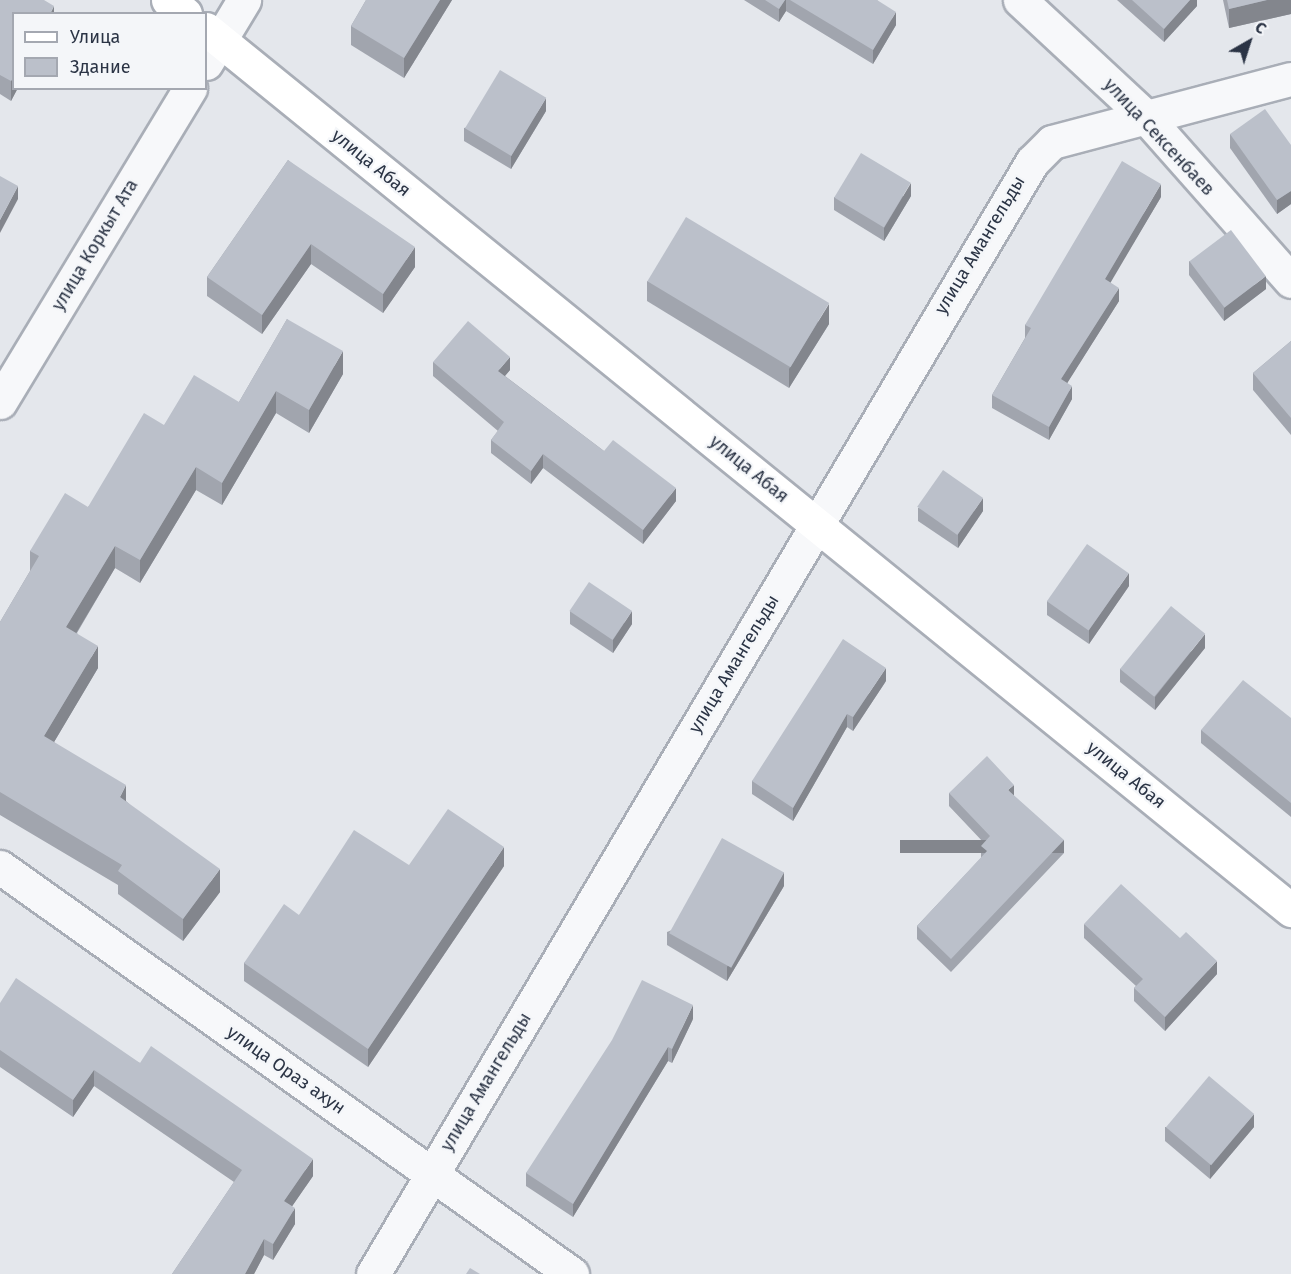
<!DOCTYPE html>
<html>
<head>
<meta charset="utf-8">
<style>
	body { margin:0 }
	#map { position:relative; width:1291px; height:1274px; overflow:hidden; background:#e4e7ec; font-family:"Fira Sans",sans-serif }
	div>[style] { position:absolute }
	.roads { filter:drop-shadow(2px 0 #a9aeb7) drop-shadow(-2px 0 #a9aeb7) drop-shadow(0 2px #a9aeb7) drop-shadow(0 -2px #a9aeb7) }
	.street>* { height:33px; margin:-16.5px; padding:0 16.5px; transform-origin:16.5px; border-radius:16.5px; background:#f7f8fa }
	.secondary>* { height:33px; margin:-16.5px; padding:0 16.5px; transform-origin:16.5px; border-radius:16.5px; background:#fff }
	.wall>* { inset:0; background:#a1a5ae }
	.shaded-wall>* { inset:0; background:#83868d; transform-origin:0 0 }
	.building>* { inset:0; background:#bbc0ca; transform-origin:0 0 }
	span { translate:-50% -50%; white-space:nowrap; text-align:center; line-height:1.15; -webkit-text-stroke:4.5px #f4f6f9; paint-order:stroke }
	.street-label { font-size:18px; color:#2b3445 }
	.legend { position:absolute; left:12px; top:12px; width:195px; height:78px; box-sizing:border-box; background:#f4f6f9; border:2px solid #a4a8b1; margin:0; padding:8px 10px; list-style:none; font-size:18px; color:#2b3445 }
	.legend li { display:flex; align-items:center; gap:12px; height:30px }
	.legend b { width:30px; border:2px solid #a4a8b1 }
	.north { position:absolute; left:1219px; top:12px; width:60px; height:60px; -webkit-text-stroke:4px #f4f6f9; paint-order:stroke; rotate:39deg; font-size:16px; font-weight:700; line-height:24px; text-align:center; color:#2b3445 }
	.north::after { content:''; display:block; margin:auto; width:21px; height:27px; background:#2b3445; clip-path:polygon(50% 0,100% 100%,50% 72%,0 100%) }
</style>
</head>
<body>
<div id="map">
	<div class="roads">
		<div class="street">
			<i style="left:1020px;top:0;width:171px;rotate:42.9deg"></i>
			<i style="left:1145px;top:116px;width:220px;rotate:48.5deg"></i>
			<i style="left:206px;top:63px;width:74px;rotate:-58.9deg"></i>
			<i style="left:0;top:402px;width:367px;rotate:-58.8deg"></i>
			<i style="left:0;top:867px;width:702px;rotate:35.43deg"></i>
			<i style="left:373px;top:1274px;width:1293px;rotate:-59.35deg"></i>
			<i style="left:1032px;top:162px;width:28px;rotate:-45deg"></i>
			<i style="left:1052px;top:142px;width:247px;rotate:-14.8deg"></i>
		</div>
		<div class="secondary">
			<i style="left:168px;top:0;width:22px;rotate:39deg"></i>
			<i style="left:206px;top:29px;width:1398px;rotate:39.08deg"></i>
		</div>
	</div>
	<div class="wall">
		<i style="clip-path:polygon(0 0,54px 14px,11px 101px,0 94px)"></i>
		<i style="clip-path:polygon(366px 0,452px 0,404px 78px,351px 45px,351px 26px)"></i>
		<i style="clip-path:polygon(744px 0,877px 0,896px 25px,873px 64px,786px 11px,779px 22px)"></i>
		<i style="clip-path:polygon(1117px 0,1197px 0,1197px 6px,1164px 42px)"></i>
		<i style="clip-path:polygon(1223px 0,1291px 0,1291px 14px,1229px 28px)"></i>
		<i style="clip-path:polygon(546px 111px,511px 169px,464px 141px,464px 128px)"></i>
		<i style="clip-path:polygon(1230px 134px,1291px 145px,1291px 204px,1277px 214px,1230px 148px)"></i>
		<i style="clip-path:polygon(288px 160px,415px 267px,383px 313px,311px 264px,262px 334px,207px 296px,207px 277px)"></i>
		<i style="clip-path:polygon(911px 196px,884px 241px,834px 210px,834px 197px)"></i>
		<i style="clip-path:polygon(1161px 197px,1110px 282px,1119px 301px,1067px 383px,1072px 399px,1049px 440px,992px 408px,992px 395px,1025px 338px,1025px 325px)"></i>
		<i style="clip-path:polygon(1189px 261px,1266px 289px,1224px 321px,1189px 275px)"></i>
		<i style="clip-path:polygon(647px 281px,829px 324px,789px 388px,647px 301px)"></i>
		<i style="clip-path:polygon(287px 319px,343px 374px,309px 433px,276px 413px,222px 505px,196px 490px,140px 583px,115px 568px,77px 633px,98px 668px,54px 742px,126px 801px,220px 892px,183px 941px,118px 894px,118px 885px,0 815px,0 622px,30px 571px,30px 551px,88px 507px,164px 425px,239px 402px)"></i>
		<i style="clip-path:polygon(1291px 341px,1291px 435px,1253px 390px,1253px 373px)"></i>
		<i style="clip-path:polygon(433px 362px,510px 370px,505px 376px,604px 451px,676px 501px,643px 544px,543px 468px,531px 484px,491px 453px,491px 440px,498px 431px,433px 376px)"></i>
		<i style="clip-path:polygon(918px 508px,983px 511px,958px 548px,918px 521px)"></i>
		<i style="clip-path:polygon(1129px 586px,1089px 644px,1047px 615px,1047px 601px)"></i>
		<i style="clip-path:polygon(570px 611px,632px 624px,613px 653px,570px 624px)"></i>
		<i style="clip-path:polygon(1205px 648px,1155px 710px,1120px 682px,1120px 669px)"></i>
		<i style="clip-path:polygon(886px 681px,853px 731px,847px 727px,793px 821px,752px 794px,752px 781px)"></i>
		<i style="clip-path:polygon(1291px 718px,1291px 817px,1201px 743px,1201px 730px)"></i>
		<i style="clip-path:polygon(949px 793px,1014px 796px,1064px 853px,951px 972px,917px 939px,917px 926px,981px 858px,981px 846px,984px 843px,949px 806px)"></i>
		<i style="clip-path:polygon(409px 865px,504px 866px,368px 1067px,244px 981px,244px 963px,299px 915px)"></i>
		<i style="clip-path:polygon(784px 886px,727px 981px,667px 945px,667px 932px)"></i>
		<i style="clip-path:polygon(1084px 924px,1217px 974px,1165px 1031px,1134px 1001px,1134px 988px,1136px 986px,1084px 938px)"></i>
		<i style="clip-path:polygon(0 1003px,140px 1063px,313px 1176px,292px 1206px,295px 1224px,273px 1260px,264px 1255px,254px 1274px,172px 1274px,234px 1182px,94px 1086px,73px 1117px,0 1067px)"></i>
		<i style="clip-path:polygon(693px 1019px,672px 1063px,668px 1061px,573px 1217px,526px 1186px,526px 1173px)"></i>
		<i style="clip-path:polygon(1165px 1127px,1254px 1127px,1210px 1179px,1165px 1141px)"></i>
	</div>
	<div class="shaded-wall">
		<i style="clip-path:polygon(440px 0,452px 0,404px 78px,404px 58px)"></i>
		<i style="clip-path:polygon(785px 0,786px 0,786px 11px,779px 22px,779px 9px)"></i>
		<i style="clip-path:polygon(1190px 0,1197px 0,1197px 6px,1164px 42px,1164px 29px)"></i>
		<i style="clip-path:polygon(1267px 0,1291px 0,1291px 14px,1229px 28px,1229px 9px)"></i>
		<i style="clip-path:polygon(54px 6px,54px 14px,50px 14px)"></i>
		<i style="clip-path:polygon(896px 12px,896px 25px,873px 64px,873px 50px)"></i>
		<i style="clip-path:polygon(14px 77px,14px 88px,18px 88px,11px 101px,11px 81px)"></i>
		<i style="clip-path:polygon(546px 98px,546px 111px,511px 169px,511px 156px)"></i>
		<i style="clip-path:polygon(911px 183px,911px 196px,884px 241px,884px 228px)"></i>
		<i style="clip-path:polygon(1161px 184px,1161px 197px,1105px 292px,1105px 279px)"></i>
		<i style="clip-path:polygon(18px 186px,18px 199px,0 233px,0 220px)"></i>
		<i style="clip-path:polygon(1291px 191px,1291px 204px,1277px 214px,1277px 200px)"></i>
		<i style="clip-path:polygon(311px 244px,311px 264px,262px 334px,262px 315px)"></i>
		<i style="clip-path:polygon(415px 247px,415px 267px,383px 313px,383px 294px)"></i>
		<i style="clip-path:polygon(1266px 276px,1266px 289px,1224px 321px,1224px 308px)"></i>
		<i style="clip-path:polygon(1119px 288px,1119px 301px,1061px 393px,1061px 379px)"></i>
		<i style="clip-path:polygon(829px 304px,829px 324px,789px 388px,789px 369px)"></i>
		<i style="clip-path:polygon(343px 351px,343px 374px,309px 433px,309px 410px)"></i>
		<i style="clip-path:polygon(510px 357px,510px 370px,498px 384px,498px 371px)"></i>
		<i style="clip-path:polygon(1072px 386px,1072px 399px,1049px 440px,1049px 427px)"></i>
		<i style="clip-path:polygon(276px 391px,276px 413px,222px 505px,222px 483px)"></i>
		<i style="clip-path:polygon(543px 454px,543px 468px,531px 484px,531px 471px)"></i>
		<i style="clip-path:polygon(196px 467px,196px 490px,140px 583px,140px 560px)"></i>
		<i style="clip-path:polygon(676px 488px,676px 501px,643px 544px,643px 530px)"></i>
		<i style="clip-path:polygon(983px 498px,983px 511px,958px 548px,958px 534px)"></i>
		<i style="clip-path:polygon(115px 546px,115px 568px,66px 650px,66px 627px)"></i>
		<i style="clip-path:polygon(1129px 573px,1129px 586px,1089px 644px,1089px 630px)"></i>
		<i style="clip-path:polygon(632px 611px,632px 624px,613px 653px,613px 640px)"></i>
		<i style="clip-path:polygon(1205px 634px,1205px 648px,1155px 710px,1155px 697px)"></i>
		<i style="clip-path:polygon(98px 646px,98px 668px,44px 759px,44px 736px)"></i>
		<i style="clip-path:polygon(886px 668px,886px 681px,853px 731px,853px 717px)"></i>
		<i style="clip-path:polygon(847px 714px,847px 727px,793px 821px,793px 808px)"></i>
		<i style="clip-path:polygon(126px 785px,126px 808px,120px 797px)"></i>
		<i style="clip-path:polygon(1014px 785px,1014px 798px,1008px 790px)"></i>
		<i style="left:1064px;top:840px;width:13px;height:164px;rotate:90deg"></i>
		<i style="clip-path:polygon(504px 847px,504px 866px,368px 1067px,368px 1049px)"></i>
		<i style="clip-path:polygon(220px 869px,220px 892px,183px 941px,183px 919px)"></i>
		<i style="clip-path:polygon(784px 872px,784px 886px,727px 981px,727px 967px)"></i>
		<i style="clip-path:polygon(1217px 961px,1217px 974px,1165px 1031px,1165px 1017px)"></i>
		<i style="clip-path:polygon(693px 1005px,693px 1019px,672px 1063px,672px 1049px)"></i>
		<i style="clip-path:polygon(668px 1047px,668px 1061px,573px 1217px,573px 1204px)"></i>
		<i style="clip-path:polygon(94px 1070px,94px 1086px,73px 1117px,73px 1100px)"></i>
		<i style="clip-path:polygon(1254px 1114px,1254px 1127px,1210px 1179px,1210px 1165px)"></i>
		<i style="clip-path:polygon(313px 1159px,313px 1176px,284px 1218px,284px 1201px)"></i>
		<i style="clip-path:polygon(295px 1208px,295px 1224px,273px 1260px,273px 1244px)"></i>
		<i style="clip-path:polygon(264px 1239px,264px 1255px,254px 1274px,245px 1274px)"></i>
	</div>
	<div class="building">
		<i style="clip-path:polygon(0 0,44px 0,54px 6px,50px 14px,14px 14px,14px 77px,11px 81px,0 75px)"></i>
		<i style="clip-path:polygon(366px 0,440px 0,404px 58px,351px 26px)"></i>
		<i style="clip-path:polygon(765px 0,785px 0,779px 9px)"></i>
		<i style="clip-path:polygon(790px 0,877px 0,896px 12px,873px 50px)"></i>
		<i style="clip-path:polygon(1132px 0,1190px 0,1164px 29px)"></i>
		<i style="clip-path:polygon(1227px 0,1267px 0,1229px 9px)"></i>
		<i style="left:500px;top:70px;width:54px;height:68px;rotate:31deg"></i>
		<i style="clip-path:polygon(1265px 109px,1291px 145px,1291px 191px,1277px 200px,1230px 134px)"></i>
		<i style="left:861px;top:153px;width:58px;height:52px;rotate:31deg"></i>
		<i style="clip-path:polygon(288px 160px,415px 247px,383px 294px,311px 244px,262px 315px,207px 277px)"></i>
		<i style="clip-path:polygon(1122px 161px,1161px 184px,1105px 279px,1119px 288px,1061px 379px,1072px 386px,1049px 427px,992px 395px,1031px 328px,1025px 325px)"></i>
		<i style="clip-path:polygon(0 176px,18px 186px,0 220px)"></i>
		<i style="left:686px;top:217px;width:167px;height:75px;rotate:31deg"></i>
		<i style="left:1231px;top:230px;width:58px;height:52px;rotate:53deg"></i>
		<i style="clip-path:polygon(287px 319px,343px 351px,309px 410px,276px 391px,222px 483px,196px 467px,140px 560px,115px 546px,66px 627px,98px 646px,44px 736px,126px 785px,120px 797px,220px 869px,183px 919px,118px 871px,122px 865px,0 792px,0 622px,39px 556px,30px 551px,65px 493px,88px 507px,144px 413px,164px 425px,194px 375px,239px 402px)"></i>
		<i style="clip-path:polygon(468px 321px,510px 357px,498px 371px,604px 451px,613px 440px,676px 488px,643px 530px,543px 454px,531px 471px,491px 440px,504px 422px,433px 362px)"></i>
		<i style="clip-path:polygon(1291px 341px,1291px 418px,1253px 373px)"></i>
		<i style="left:943px;top:470px;width:49px;height:45px;rotate:35deg"></i>
		<i style="left:1087px;top:544px;width:51px;height:70px;rotate:35deg"></i>
		<i style="left:589px;top:582px;width:52px;height:35px;rotate:34deg"></i>
		<i style="left:1171px;top:606px;width:44px;height:81px;rotate:39deg"></i>
		<i style="clip-path:polygon(843px 639px,886px 668px,853px 717px,847px 714px,793px 808px,752px 781px)"></i>
		<i style="clip-path:polygon(1243px 680px,1291px 718px,1291px 803px,1201px 730px)"></i>
		<i style="clip-path:polygon(987px 756px,1014px 785px,1008px 790px,1064px 840px,951px 959px,917px 926px,987px 851px,981px 846px,990px 836px,949px 793px)"></i>
		<i style="clip-path:polygon(448px 809px,504px 847px,368px 1049px,244px 963px,284px 904px,299px 915px,354px 830px,409px 865px)"></i>
		<i style="left:722px;top:838px;width:71px;height:109px;rotate:29deg"></i>
		<i style="clip-path:polygon(1121px 884px,1180px 938px,1186px 932px,1217px 961px,1165px 1017px,1134px 988px,1143px 979px,1084px 924px)"></i>
		<i style="clip-path:polygon(16px 978px,140px 1063px,151px 1046px,313px 1159px,284px 1201px,295px 1208px,273px 1244px,264px 1239px,245px 1274px,172px 1274px,242px 1170px,94px 1070px,73px 1100px,0 1050px,0 1003px)"></i>
		<i style="clip-path:polygon(642px 980px,693px 1005px,672px 1049px,668px 1047px,573px 1204px,526px 1173px,612px 1040px)"></i>
		<i style="left:1209px;top:1076px;width:59px;height:67px;rotate:40deg"></i>
		<i style="clip-path:polygon(470px 1268px,480px 1274px,466px 1274px)"></i>
	</div>
	<div class="street-label">
		<span style="left:1159px;top:137px;rotate:47deg">улица Сексенбаев</span>
		<span style="left:371px;top:163px;rotate:39deg">улица Абая</span>
		<span style="left:95px;top:245px;rotate:-59deg">улица Коркыт Ата</span>
		<span style="left:980px;top:245px;rotate:-59deg">улица Амангельды</span>
		<span style="left:749px;top:469px;rotate:39deg">улица Абая</span>
		<span style="left:734px;top:664px;rotate:-59deg">улица Амангельды</span>
		<span style="left:1126px;top:775px;rotate:39deg">улица Абая</span>
		<span style="left:286px;top:1070px;rotate:35deg">улица Ораз ахун</span>
		<span style="left:486px;top:1082px;rotate:-59deg">улица Амангельды</span>
	</div>
	<ul class="legend">
	<li><b style="height:8px;background:#fff"></b>Улица</li>
	<li><b style="height:16px;background:#bbc0ca"></b>Здание</li>
	</ul>
	<div class="north">С</div>
</div>
</body>
</html>
